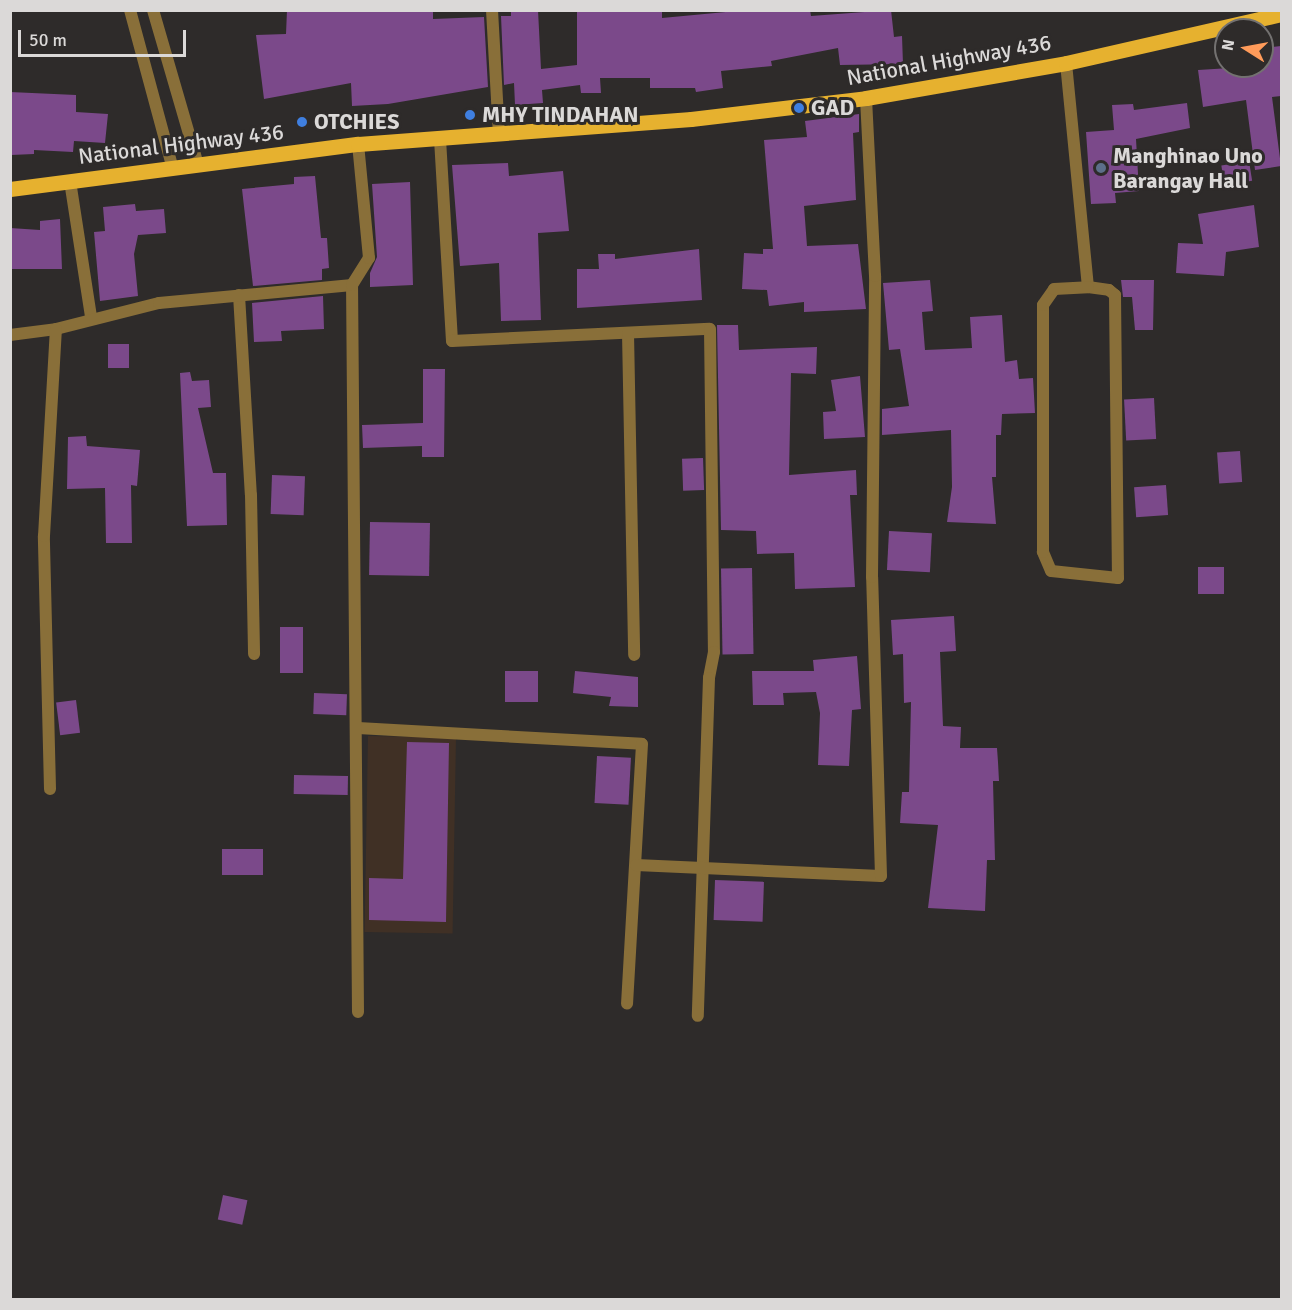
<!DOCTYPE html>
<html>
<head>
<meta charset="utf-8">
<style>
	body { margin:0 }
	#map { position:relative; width:1292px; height:1310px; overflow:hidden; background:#2e2b2a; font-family:Signika,sans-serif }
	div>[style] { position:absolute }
	.commercial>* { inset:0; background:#403025; transform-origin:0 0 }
	.building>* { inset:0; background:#7b498a; transform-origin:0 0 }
	.street>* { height:12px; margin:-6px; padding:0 6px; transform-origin:6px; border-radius:6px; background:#896f39 }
	.primary>* { height:15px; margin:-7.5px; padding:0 7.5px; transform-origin:7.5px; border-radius:7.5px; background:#e6b12f }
	.dots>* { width:16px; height:16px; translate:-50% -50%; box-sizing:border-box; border:3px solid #2e2b2a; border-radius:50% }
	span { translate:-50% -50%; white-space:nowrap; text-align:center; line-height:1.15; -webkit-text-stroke:6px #2e2b2a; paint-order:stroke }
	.street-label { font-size:22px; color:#dbd9d8 }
	.poi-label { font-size:22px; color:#dbd9d8; font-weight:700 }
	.left { translate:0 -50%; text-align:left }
	.frame { position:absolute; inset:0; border:12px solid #dbd9d8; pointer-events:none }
	.north { position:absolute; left:1214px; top:18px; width:60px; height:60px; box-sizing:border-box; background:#2e2b2a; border:2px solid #737170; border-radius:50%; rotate:281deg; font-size:16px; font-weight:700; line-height:24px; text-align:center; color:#dbd9d8 }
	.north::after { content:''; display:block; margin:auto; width:21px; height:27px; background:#ff9b5a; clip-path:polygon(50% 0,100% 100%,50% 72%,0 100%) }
	.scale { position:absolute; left:18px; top:30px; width:168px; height:27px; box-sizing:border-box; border:3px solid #dbd9d8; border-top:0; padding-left:8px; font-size:18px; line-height:21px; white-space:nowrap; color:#dbd9d8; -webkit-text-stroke:4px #2e2b2a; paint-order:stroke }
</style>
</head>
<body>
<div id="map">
	<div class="commercial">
		<i style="left:368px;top:736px;width:88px;height:196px;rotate:1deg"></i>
	</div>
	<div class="building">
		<i style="clip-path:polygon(287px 10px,433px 10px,433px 19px,484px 17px,488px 87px,388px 104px,352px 106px,351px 83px,264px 99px,256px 35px,286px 34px)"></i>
		<i style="clip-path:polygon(511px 10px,538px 10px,541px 69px,577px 65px,577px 10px,662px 10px,662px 18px,747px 10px,810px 10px,811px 16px,891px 10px,894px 37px,902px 36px,903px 64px,840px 65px,838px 48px,771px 61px,772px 66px,721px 71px,723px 88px,696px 92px,695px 88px,650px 88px,650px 78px,600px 78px,601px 93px,581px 93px,580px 85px,542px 90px,543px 103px,515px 105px,514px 83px,504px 85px,501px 16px,511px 16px)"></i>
		<i style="clip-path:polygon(1281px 46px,1281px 96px,1272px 97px,1281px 166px,1255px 170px,1246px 100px,1203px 107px,1198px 70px,1262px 66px,1262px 48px)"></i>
		<i style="clip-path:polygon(10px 92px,76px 95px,76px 112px,108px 114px,105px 143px,74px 141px,73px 152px,34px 150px,34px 154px,11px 155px)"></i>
		<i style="clip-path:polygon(1187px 103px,1190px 128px,1136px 139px,1139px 191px,1115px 193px,1116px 203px,1091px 204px,1086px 132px,1114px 130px,1112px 105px,1133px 104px,1134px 110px)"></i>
		<i style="clip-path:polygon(859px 114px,859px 132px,853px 133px,856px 200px,804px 206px,807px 246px,858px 244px,866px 309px,804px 312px,804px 302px,769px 306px,767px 290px,742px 289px,744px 253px,763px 254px,763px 249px,773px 249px,764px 140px,807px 137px,805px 121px)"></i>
		<i style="left:1249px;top:161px;width:20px;height:28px;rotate:81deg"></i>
		<i style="clip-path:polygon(508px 163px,509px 176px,563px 171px,569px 231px,538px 233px,541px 320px,501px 321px,499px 263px,460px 266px,452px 165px)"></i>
		<i style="clip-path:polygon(315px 176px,321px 238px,327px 238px,329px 268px,322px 269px,322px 280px,253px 286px,242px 189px,294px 184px,294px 177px)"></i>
		<i style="clip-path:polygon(410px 182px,413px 285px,370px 287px,370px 273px,377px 257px,372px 184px)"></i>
		<i style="clip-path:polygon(135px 204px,136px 211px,164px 209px,166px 233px,138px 235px,134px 254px,138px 296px,100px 301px,94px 232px,105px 231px,103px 207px)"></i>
		<i style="clip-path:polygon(1254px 205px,1259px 247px,1226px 252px,1224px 276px,1176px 273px,1178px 243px,1203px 244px,1198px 214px)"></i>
		<i style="clip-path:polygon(60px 219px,62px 269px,10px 269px,10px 228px,40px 230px,40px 221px)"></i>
		<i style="clip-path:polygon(699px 249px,702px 300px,577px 308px,577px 269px,599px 269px,598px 254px,615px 254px,615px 259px)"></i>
		<i style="clip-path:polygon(930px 280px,933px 311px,922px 312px,925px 350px,972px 348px,970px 317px,1002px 315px,1005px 362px,1017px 360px,1019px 379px,1033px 378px,1035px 413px,1002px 414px,1001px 435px,996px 435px,996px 477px,992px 477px,996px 524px,947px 522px,952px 487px,951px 430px,882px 435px,882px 409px,909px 406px,900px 349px,889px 350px,883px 283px)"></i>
		<i style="clip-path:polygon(1121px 280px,1154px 280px,1153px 330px,1135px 330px,1132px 297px,1123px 297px)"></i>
		<i style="clip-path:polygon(323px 296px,324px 329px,281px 331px,282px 341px,254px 342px,252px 303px)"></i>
		<i style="clip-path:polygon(717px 325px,738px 325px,739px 350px,817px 347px,816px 374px,791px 373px,789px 475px,856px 470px,857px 495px,850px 495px,855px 587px,795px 589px,794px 553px,757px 554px,756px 531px,721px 530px)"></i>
		<i style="left:129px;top:344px;width:24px;height:21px;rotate:90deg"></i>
		<i style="clip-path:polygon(423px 369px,445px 369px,444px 457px,422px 457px,422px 446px,363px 448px,362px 425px,423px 423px)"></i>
		<i style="clip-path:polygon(190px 372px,192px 381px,209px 380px,211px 407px,198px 408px,213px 473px,226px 473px,227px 525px,187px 526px,180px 373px)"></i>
		<i style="clip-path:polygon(860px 376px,865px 437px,824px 439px,823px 412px,836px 411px,831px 380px)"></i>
		<i style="left:1154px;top:398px;width:41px;height:30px;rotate:87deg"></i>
		<i style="clip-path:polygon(86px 436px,87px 446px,140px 450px,137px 486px,131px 485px,132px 543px,106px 543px,105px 488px,67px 489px,68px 437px)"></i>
		<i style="left:1240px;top:451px;width:31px;height:23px;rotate:86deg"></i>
		<i style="left:703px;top:458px;width:32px;height:21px;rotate:88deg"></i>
		<i style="left:272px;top:475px;width:33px;height:39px;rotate:2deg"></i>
		<i style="left:1166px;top:485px;width:30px;height:32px;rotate:86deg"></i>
		<i style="left:370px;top:522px;width:60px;height:53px;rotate:1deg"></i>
		<i style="left:889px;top:531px;width:43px;height:39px;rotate:3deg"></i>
		<i style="left:1224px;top:567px;width:27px;height:26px;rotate:90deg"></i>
		<i style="left:752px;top:568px;width:86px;height:31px;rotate:89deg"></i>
		<i style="clip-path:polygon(954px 616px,956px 651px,940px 652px,943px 726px,961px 727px,960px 748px,997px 748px,998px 762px,999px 781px,993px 781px,995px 860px,987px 860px,985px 911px,928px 908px,938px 825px,900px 823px,902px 792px,909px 792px,911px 702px,904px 703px,903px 654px,893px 655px,891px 620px)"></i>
		<i style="left:280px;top:627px;width:23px;height:46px"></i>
		<i style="clip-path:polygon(857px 656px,861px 709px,852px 710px,849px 766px,818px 765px,820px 713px,816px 692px,783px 693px,784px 705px,753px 705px,752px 671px,814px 671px,813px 660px)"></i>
		<i style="left:505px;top:671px;width:33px;height:31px"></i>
		<i style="clip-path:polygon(575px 671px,638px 677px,638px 707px,609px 706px,611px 697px,573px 693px)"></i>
		<i style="left:314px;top:693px;width:33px;height:21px;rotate:2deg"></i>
		<i style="left:76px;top:700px;width:33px;height:20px;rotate:83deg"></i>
		<i style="clip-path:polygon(407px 742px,449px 743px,446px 922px,369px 920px,369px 878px,403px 879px)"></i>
		<i style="left:597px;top:756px;width:34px;height:47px;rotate:3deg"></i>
		<i style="left:294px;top:775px;width:54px;height:19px;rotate:1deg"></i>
		<i style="left:222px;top:849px;width:41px;height:26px"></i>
		<i style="left:715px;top:880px;width:49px;height:40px;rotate:2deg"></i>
		<i style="left:223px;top:1195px;width:25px;height:25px;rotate:12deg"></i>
	</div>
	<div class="street">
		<i style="left:130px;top:10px;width:165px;rotate:74.9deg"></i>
		<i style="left:153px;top:10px;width:161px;rotate:73.8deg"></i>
		<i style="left:492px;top:10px;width:124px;rotate:86.8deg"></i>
		<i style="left:1066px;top:63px;width:225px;rotate:84.4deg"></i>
		<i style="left:440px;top:139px;width:202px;rotate:86.6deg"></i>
		<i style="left:452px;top:341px;width:258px;rotate:-2.7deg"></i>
		<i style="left:710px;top:329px;width:323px;rotate:89.3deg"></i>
		<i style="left:714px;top:652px;width:26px;rotate:101deg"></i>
		<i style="left:709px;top:678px;width:338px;rotate:91.9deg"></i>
		<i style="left:70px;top:181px;width:138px;rotate:81.2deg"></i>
		<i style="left:1088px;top:287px;width:21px;rotate:8deg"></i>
		<i style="left:1109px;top:290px;width:8px;rotate:40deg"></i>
		<i style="left:1115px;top:295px;width:283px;rotate:89.4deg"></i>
		<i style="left:1118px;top:578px;width:67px;rotate:-174deg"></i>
		<i style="left:1051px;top:571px;width:21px;rotate:-113deg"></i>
		<i style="left:1043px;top:552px;width:247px;rotate:-90deg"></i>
		<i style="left:1043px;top:305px;width:19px;rotate:-55deg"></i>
		<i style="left:1054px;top:289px;width:34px;rotate:-3deg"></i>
		<i style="left:239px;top:295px;width:200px;rotate:86.6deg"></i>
		<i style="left:251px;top:495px;width:159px;rotate:88.9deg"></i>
		<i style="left:628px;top:333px;width:322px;rotate:88.9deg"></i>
		<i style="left:10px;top:335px;width:46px;rotate:-7.4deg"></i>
		<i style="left:56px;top:329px;width:106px;rotate:-14.2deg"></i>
		<i style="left:159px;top:303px;width:194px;rotate:-5.3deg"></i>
		<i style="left:358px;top:728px;width:284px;rotate:3.2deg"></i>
		<i style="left:642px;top:744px;width:260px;rotate:93.3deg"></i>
		<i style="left:50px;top:789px;width:253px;rotate:-91.4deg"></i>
		<i style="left:44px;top:536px;width:207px;rotate:-86.7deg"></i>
		<i style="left:636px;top:865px;width:245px;rotate:2.6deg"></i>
		<i style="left:881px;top:876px;width:299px;rotate:-91.7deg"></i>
		<i style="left:872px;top:577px;width:301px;rotate:-89.4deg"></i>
		<i style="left:875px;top:276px;width:178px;rotate:-92.9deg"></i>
		<i style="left:358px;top:1012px;width:727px;rotate:-90.47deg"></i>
		<i style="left:352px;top:285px;width:32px;rotate:-58deg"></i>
		<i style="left:369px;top:258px;width:115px;rotate:-95.5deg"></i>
	</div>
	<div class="primary">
		<i style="left:10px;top:189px;width:351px;rotate:-7.4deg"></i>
		<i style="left:358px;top:144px;width:334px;rotate:-4.3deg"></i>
		<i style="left:691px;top:119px;width:176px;rotate:-6.8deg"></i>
		<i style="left:866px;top:98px;width:203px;rotate:-9.9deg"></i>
		<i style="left:1066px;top:63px;width:221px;rotate:-12.8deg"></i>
	</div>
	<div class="dots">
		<i style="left:799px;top:108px;background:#3f7fe0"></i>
		<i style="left:470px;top:115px;background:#3f7fe0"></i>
		<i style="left:302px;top:122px;background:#3f7fe0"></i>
		<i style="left:1101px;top:168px;background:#5c6f8a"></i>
	</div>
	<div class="street-label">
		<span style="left:949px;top:60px;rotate:-10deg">National Highway 436</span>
		<span style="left:181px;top:144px;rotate:-7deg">National Highway 436</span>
	</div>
	<div class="poi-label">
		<span class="left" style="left:811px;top:108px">GAD</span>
		<span class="left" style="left:482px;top:115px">MHY TINDAHAN</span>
		<span class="left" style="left:314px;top:122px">OTCHIES</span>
		<span class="left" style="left:1113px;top:168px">Manghinao Uno<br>Barangay Hall</span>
	</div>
	<div class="frame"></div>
	<div class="north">N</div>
	<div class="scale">50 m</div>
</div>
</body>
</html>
